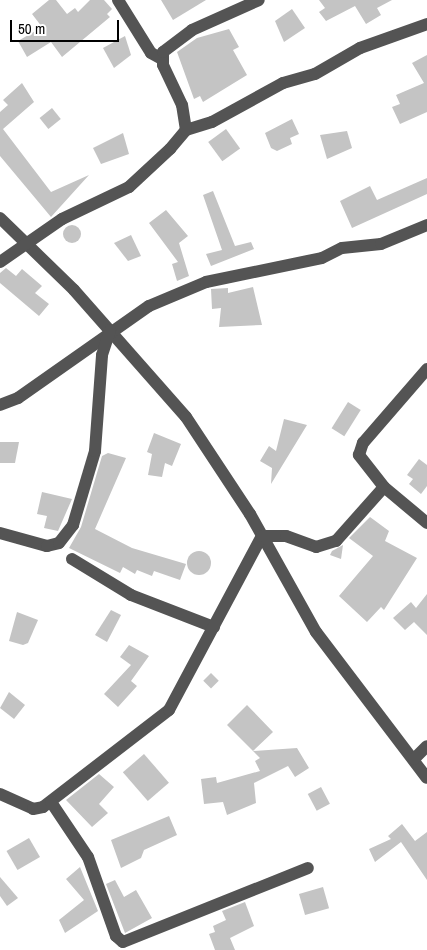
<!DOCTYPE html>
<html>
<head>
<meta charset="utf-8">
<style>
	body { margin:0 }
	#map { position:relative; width:427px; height:950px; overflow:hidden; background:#fff; font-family:"Archivo Narrow",sans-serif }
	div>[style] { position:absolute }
	.building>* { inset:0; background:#c4c4c4; transform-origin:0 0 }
	.round { border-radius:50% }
	.minor>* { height:12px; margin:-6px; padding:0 6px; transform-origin:6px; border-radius:6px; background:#545454 }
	span { translate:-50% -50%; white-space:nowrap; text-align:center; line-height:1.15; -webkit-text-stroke:4.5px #fff; paint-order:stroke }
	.scale { position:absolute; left:10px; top:20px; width:109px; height:22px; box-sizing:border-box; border:2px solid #000; border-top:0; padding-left:6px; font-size:15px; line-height:18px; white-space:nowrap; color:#000; -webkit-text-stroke:4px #fff; paint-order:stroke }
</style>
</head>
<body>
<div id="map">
	<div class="building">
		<i style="clip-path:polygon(49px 0,56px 0,67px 14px,75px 8px,78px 12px,90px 0,104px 0,112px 9px,107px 14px,110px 17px,62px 57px,51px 42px,27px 57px,18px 41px,42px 27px,32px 14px)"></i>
		<i style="clip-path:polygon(161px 0,206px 0,173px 20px)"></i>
		<i style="clip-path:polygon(319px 0,392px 0,377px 8px,381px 15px,366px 24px,355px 6px,326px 21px,319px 12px,325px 8px)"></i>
		<i style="clip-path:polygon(292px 9px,305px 28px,284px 42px,275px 21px)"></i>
		<i style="clip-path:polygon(229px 29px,239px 47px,233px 50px,247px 75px,203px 102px,200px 96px,194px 99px,177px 52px,197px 38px)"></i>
		<i style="clip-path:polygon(125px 36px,131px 55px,114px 68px,103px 48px)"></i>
		<i style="clip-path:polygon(427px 55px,427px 112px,400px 124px,392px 107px,400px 104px,396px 95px,424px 83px,412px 63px)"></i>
		<i style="clip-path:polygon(22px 83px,34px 102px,3px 129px,51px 192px,89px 175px,51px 217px,0 156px,0 112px,8px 105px,3px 100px)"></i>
		<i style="left:52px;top:108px;width:14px;height:16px;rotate:51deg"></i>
		<i style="clip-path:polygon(292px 119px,299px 134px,290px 138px,292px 144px,277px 151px,271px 148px,265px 133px)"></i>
		<i style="left:226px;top:129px;width:24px;height:22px;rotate:54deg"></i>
		<i style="clip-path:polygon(347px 131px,352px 148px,327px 159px,320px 135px)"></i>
		<i style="clip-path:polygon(123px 133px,129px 154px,101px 164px,93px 148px)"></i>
		<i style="clip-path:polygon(427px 178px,427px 194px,352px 228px,340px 201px,370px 186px,377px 200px)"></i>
		<i style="clip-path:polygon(213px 191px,235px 246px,251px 242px,254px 249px,211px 266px,206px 254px,222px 250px,203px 195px)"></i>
		<i style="clip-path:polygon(166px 210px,188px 236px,179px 243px,189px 276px,177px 281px,172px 264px,178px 262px,149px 223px)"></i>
		<i class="round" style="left:63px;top:225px;width:18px;height:18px"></i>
		<i style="clip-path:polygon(131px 235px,141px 256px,128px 261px,114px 243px)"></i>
		<i style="clip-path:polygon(6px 268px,16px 276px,22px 269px,42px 286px,35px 293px,49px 304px,39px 316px,0 283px,0 273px)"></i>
		<i style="clip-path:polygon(253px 287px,262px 325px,219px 327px,221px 308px,212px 309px,211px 289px,228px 288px,228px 293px)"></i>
		<i style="left:348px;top:402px;width:15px;height:31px;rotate:32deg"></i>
		<i style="clip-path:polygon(284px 419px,307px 425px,271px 484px,272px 468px,260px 461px,269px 446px,276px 451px)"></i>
		<i style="clip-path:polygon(154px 433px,181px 444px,172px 466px,165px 463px,162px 477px,148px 475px,152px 454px,147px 452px)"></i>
		<i style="clip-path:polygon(0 442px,19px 442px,15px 463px,0 463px)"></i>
		<i style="clip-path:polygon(108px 453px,126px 458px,95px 529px,132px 548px,186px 564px,180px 580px,154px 571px,152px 576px,137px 570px,135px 574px,123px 567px,120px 573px,69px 548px,81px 527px,102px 456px)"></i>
		<i style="clip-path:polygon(419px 459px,427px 465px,427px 486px,421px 494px,409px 484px,413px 479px,407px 475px)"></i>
		<i style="clip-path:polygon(42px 492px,72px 499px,58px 531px,44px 528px,47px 516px,37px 514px)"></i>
		<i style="clip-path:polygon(370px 517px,389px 531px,385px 541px,417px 558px,384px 610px,381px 607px,367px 622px,339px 596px,373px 556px,349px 538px)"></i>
		<i style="clip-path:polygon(343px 545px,341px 559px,330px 555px,332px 551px)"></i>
		<i class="round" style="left:187px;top:551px;width:24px;height:24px"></i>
		<i style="clip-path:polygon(427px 594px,427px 635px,414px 622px,405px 630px,393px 618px,411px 602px,416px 608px)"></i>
		<i style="clip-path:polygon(111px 610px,121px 615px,107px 642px,95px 635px)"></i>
		<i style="clip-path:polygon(17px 612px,38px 620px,28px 643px,23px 645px,9px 641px)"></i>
		<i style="clip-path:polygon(129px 645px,149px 656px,131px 681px,137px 686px,118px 707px,104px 694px,131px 665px,120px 657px)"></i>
		<i style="left:211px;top:673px;width:11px;height:11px;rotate:45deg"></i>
		<i style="clip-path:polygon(9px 692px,25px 705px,14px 719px,0 708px)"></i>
		<i style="clip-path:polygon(247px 705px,273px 732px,253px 751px,297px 748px,309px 768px,295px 777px,288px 766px,254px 783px,256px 803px,227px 815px,223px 802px,204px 804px,201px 779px,216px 777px,217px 783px,260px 771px,255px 761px,260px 758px,227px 725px)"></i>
		<i style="left:144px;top:754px;width:38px;height:28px;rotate:49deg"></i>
		<i style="clip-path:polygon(99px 774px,114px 787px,99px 804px,108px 813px,92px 827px,66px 800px)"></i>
		<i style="left:321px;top:787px;width:19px;height:15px;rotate:62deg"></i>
		<i style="clip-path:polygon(169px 816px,177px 835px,144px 850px,141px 858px,121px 868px,111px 840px)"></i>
		<i style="clip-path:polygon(402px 824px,415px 841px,427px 832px,427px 880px,401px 842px,375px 862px,369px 849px,391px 839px,388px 836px)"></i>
		<i style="left:29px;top:838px;width:22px;height:26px;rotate:60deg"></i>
		<i style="clip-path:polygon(80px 867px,98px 911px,65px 933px,59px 920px,84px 900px,66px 879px)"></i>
		<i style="clip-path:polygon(0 877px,18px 898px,7px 906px,0 896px)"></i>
		<i style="clip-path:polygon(115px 880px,124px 897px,136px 890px,152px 918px,125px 933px,106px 884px)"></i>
		<i style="left:323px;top:887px;width:22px;height:25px;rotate:74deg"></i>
		<i style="clip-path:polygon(245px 902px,254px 926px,230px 938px,235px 950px,215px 950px,209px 934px,215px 932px,213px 926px,226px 920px,222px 911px)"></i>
	</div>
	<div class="minor">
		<i style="left:118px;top:0;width:62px;rotate:58.1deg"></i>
		<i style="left:151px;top:53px;width:13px;rotate:29deg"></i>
		<i style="left:186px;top:130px;width:27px;rotate:-17deg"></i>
		<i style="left:212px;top:122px;width:81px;rotate:-28.8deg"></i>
		<i style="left:283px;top:83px;width:33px;rotate:-16deg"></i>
		<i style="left:315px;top:74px;width:52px;rotate:-30deg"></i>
		<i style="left:360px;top:48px;width:71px;rotate:-19.7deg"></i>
		<i style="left:0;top:218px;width:103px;rotate:44.2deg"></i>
		<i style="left:74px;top:290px;width:169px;rotate:48.6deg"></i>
		<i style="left:186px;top:417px;width:116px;rotate:56.6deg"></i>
		<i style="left:250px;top:514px;width:135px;rotate:60.8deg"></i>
		<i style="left:316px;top:632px;width:183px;rotate:52.8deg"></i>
		<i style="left:0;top:262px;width:75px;rotate:-34.7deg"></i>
		<i style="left:62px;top:219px;width:74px;rotate:-25.5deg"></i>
		<i style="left:129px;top:187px;width:56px;rotate:-42.8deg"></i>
		<i style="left:170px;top:149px;width:25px;rotate:-50deg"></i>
		<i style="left:186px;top:130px;width:25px;rotate:-99deg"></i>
		<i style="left:182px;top:105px;width:44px;rotate:-115.4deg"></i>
		<i style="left:163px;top:65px;width:13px;rotate:-90deg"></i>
		<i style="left:163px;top:52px;width:36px;rotate:-37deg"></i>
		<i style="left:192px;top:30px;width:73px;rotate:-24.1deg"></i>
		<i style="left:0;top:405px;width:19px;rotate:-21deg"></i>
		<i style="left:18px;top:398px;width:160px;rotate:-35.1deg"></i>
		<i style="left:149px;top:306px;width:62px;rotate:-22.8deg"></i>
		<i style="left:206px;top:282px;width:118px;rotate:-11.7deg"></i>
		<i style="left:322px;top:258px;width:22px;rotate:-27deg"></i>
		<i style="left:342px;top:248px;width:39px;rotate:-6deg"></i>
		<i style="left:381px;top:244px;width:50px;rotate:-22.4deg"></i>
		<i style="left:384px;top:487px;width:41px;rotate:-128deg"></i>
		<i style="left:359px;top:455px;width:13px;rotate:-72deg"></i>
		<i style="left:363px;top:443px;width:98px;rotate:-49.1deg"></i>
		<i style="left:0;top:533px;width:49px;rotate:15.5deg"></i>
		<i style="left:47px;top:546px;width:12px;rotate:-14deg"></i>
		<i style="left:59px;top:543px;width:23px;rotate:-52deg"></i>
		<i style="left:73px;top:525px;width:77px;rotate:-73.4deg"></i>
		<i style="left:95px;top:451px;width:96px;rotate:-85.8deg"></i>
		<i style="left:102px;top:355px;width:26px;rotate:-72deg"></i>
		<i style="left:72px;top:559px;width:69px;rotate:31.4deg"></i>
		<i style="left:131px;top:595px;width:89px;rotate:21.1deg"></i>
		<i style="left:414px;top:759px;width:18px;rotate:-45deg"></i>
		<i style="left:0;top:794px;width:36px;rotate:24deg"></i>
		<i style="left:33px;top:809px;width:10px;rotate:-11deg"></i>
		<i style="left:43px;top:807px;width:159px;rotate:-37.6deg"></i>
		<i style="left:169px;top:710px;width:197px;rotate:-61.9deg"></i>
		<i style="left:262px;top:536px;width:24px"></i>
		<i style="left:286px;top:536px;width:32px;rotate:20deg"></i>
		<i style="left:316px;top:547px;width:21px;rotate:-17deg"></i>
		<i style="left:336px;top:541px;width:72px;rotate:-48.4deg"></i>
		<i style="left:384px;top:487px;width:56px;rotate:39.9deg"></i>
		<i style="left:51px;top:802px;width:66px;rotate:56.1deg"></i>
		<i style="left:88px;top:857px;width:84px;rotate:70.5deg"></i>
		<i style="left:116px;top:936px;width:9px;rotate:41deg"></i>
		<i style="left:123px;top:942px;width:199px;rotate:-21.8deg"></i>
	</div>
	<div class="scale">50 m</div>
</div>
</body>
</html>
